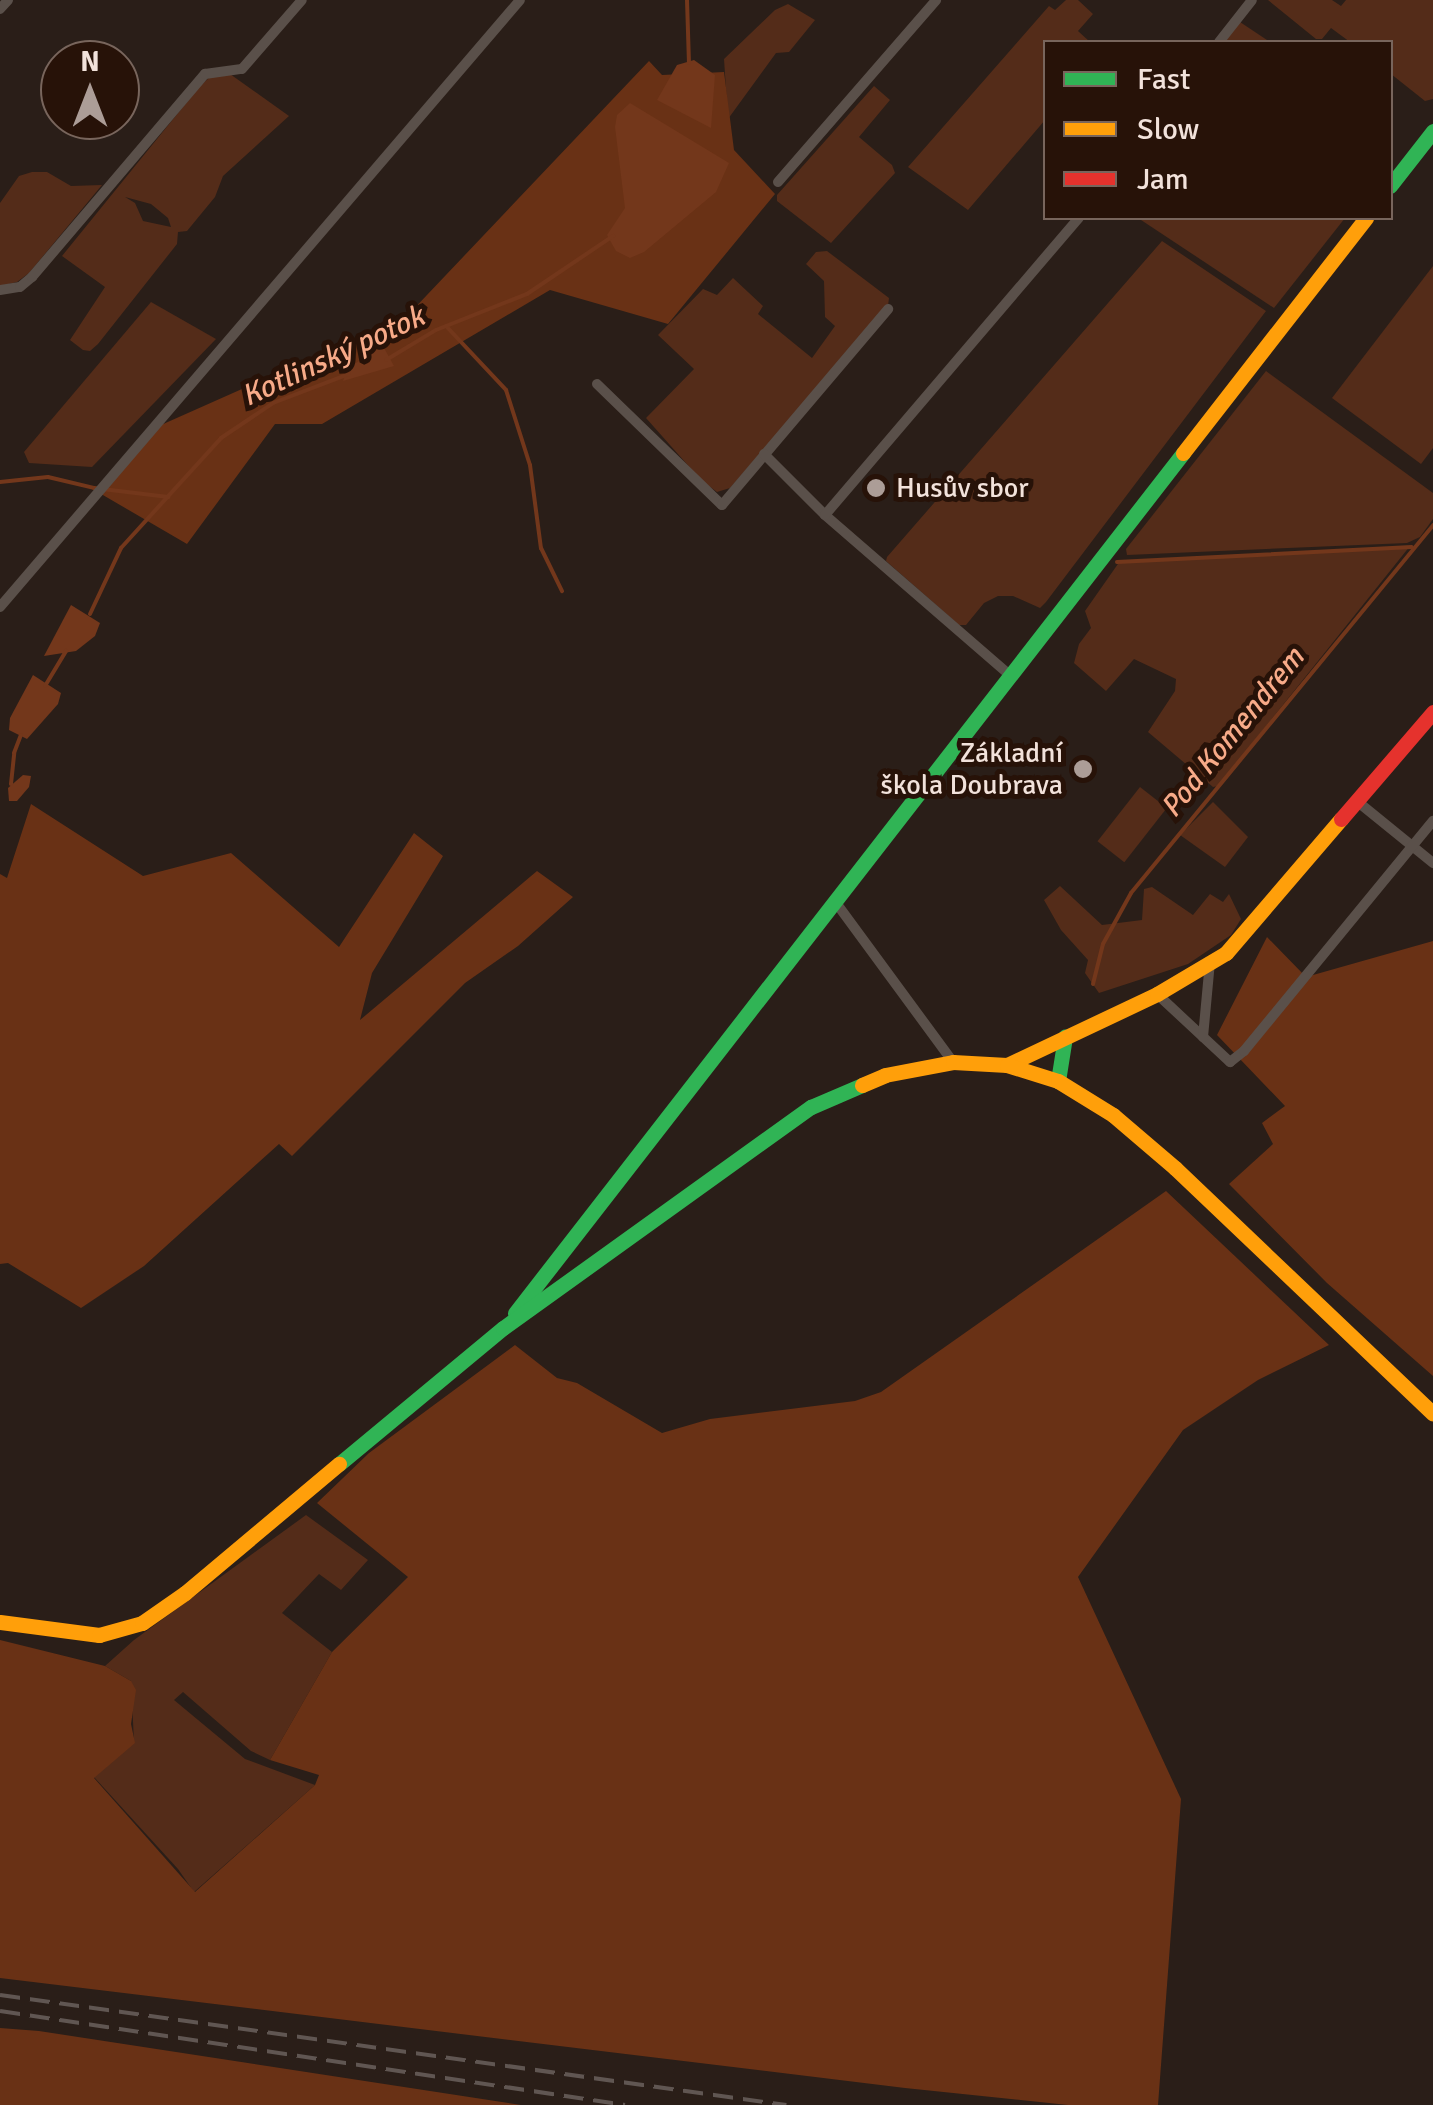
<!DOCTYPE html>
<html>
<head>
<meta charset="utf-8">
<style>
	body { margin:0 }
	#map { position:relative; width:1433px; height:2105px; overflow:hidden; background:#2a1e18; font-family:Signika,sans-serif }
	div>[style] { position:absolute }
	.green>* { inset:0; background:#542c19; transform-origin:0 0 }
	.forest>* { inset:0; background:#693115 }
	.water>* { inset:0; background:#73371b }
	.stream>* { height:4px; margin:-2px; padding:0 2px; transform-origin:2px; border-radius:2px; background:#73371b }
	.street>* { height:10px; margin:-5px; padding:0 5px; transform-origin:5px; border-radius:5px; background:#5a504a }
	.fast>* { height:15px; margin:-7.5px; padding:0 7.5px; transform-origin:7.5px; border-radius:7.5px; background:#30b455 }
	.slow>* { height:15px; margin:-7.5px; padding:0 7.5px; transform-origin:7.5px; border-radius:7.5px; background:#ff9f0a }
	.jam>* { height:15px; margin:-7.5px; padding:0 7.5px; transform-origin:7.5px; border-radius:7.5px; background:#e5322d }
	.rail>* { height:4px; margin-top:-2px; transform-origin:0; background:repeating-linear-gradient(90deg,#605652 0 20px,transparent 0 30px) }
	.dots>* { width:28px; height:28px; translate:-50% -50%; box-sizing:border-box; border:5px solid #271208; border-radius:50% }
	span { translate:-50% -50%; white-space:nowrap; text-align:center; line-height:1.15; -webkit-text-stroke:10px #271208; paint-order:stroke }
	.poi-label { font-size:28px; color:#f2e2db }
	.left { translate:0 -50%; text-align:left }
	.right { translate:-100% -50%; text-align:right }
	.water-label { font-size:30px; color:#f7aa88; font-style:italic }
	.legend { position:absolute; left:1043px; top:40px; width:350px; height:180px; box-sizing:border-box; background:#271208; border:2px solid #78655c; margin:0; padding:12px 18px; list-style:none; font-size:30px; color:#f2e2db }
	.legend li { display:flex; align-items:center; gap:20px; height:50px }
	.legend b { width:50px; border:2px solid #78655c }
	.north { position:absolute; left:40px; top:40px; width:100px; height:100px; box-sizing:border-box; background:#271208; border:2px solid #78655c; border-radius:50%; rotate:0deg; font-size:28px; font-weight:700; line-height:40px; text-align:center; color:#f2e2db }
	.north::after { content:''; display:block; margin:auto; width:35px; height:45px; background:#ac9d97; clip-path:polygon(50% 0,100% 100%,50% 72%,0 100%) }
</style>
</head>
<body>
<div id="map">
	<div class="green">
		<i style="clip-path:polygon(1066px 0,1078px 0,1093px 14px,1078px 31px,1090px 42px,1046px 42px,1045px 120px,968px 210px,908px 167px,1049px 6px,1055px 10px)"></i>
		<i style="clip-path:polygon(1268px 0,1332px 0,1341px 6px,1346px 0,1433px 0,1433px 99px,1425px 101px,1391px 74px,1390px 42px,1350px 42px,1331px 28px,1322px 39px,1316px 39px)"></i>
		<i style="clip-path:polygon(788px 4px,815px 20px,789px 52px,776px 53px,728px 119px,724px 59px,775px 10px)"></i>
		<i style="clip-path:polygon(1240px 22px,1270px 42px,1224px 42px)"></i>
		<i style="clip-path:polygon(evenodd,230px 74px,289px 116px,223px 176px,215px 197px,187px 231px,178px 232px,177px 244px,98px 344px,90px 351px,83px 350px,70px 340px,105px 287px,62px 256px,200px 86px,210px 77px,230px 74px,125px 197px,151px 204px,168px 218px,171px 227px,143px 221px,135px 203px,125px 197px)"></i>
		<i style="clip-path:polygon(874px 86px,890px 100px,859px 137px,892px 165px,895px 173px,831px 243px,777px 201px,777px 195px)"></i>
		<i style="clip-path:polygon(32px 172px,47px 172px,71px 186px,102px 185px,29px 273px,17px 282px,0 286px,0 203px,19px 176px)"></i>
		<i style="clip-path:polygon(1138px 218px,1345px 218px,1274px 308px)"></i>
		<i style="clip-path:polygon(1162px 241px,1266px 311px,1046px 602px,1040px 608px,1013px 596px,998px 596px,984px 603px,966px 625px,959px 625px,886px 561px,887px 557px)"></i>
		<i style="clip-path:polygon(827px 251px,889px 298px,888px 306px,730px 488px,717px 492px,701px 480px,646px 418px,694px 369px,658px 335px,703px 289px,717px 295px,733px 278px,763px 306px,758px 314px,812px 358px,835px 326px,825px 317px,824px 281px,806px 264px,816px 252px)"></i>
		<i style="clip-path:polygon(1433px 266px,1433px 448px,1421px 464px,1332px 398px)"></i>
		<i style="clip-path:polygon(151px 302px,216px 339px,92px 467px,29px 463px,24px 452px)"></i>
		<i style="clip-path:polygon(1266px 371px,1433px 493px,1433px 519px,1420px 537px,1407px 543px,1127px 555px,1126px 549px)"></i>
		<i style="clip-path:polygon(1410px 546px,1218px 786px,1213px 787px,1148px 732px,1175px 691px,1176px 679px,1134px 659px,1106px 691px,1074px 663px,1079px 644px,1091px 628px,1085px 611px,1120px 561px)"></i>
		<i style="left:1140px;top:787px;width:34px;height:69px;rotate:38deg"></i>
		<i style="clip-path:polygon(1213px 802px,1248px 837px,1225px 867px,1180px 835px)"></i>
		<i style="clip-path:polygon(1060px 886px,1102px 925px,1142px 920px,1144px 889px,1152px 887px,1193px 915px,1210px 894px,1223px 902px,1229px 894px,1241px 919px,1231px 935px,1188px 964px,1099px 993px,1085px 973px,1088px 960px,1061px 930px,1044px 900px)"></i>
		<i style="clip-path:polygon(306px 1515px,368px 1560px,341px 1590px,319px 1574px,282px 1613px,332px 1652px,270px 1760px,251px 1751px,183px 1692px,174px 1700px,245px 1759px,315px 1785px,194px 1892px,178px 1869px,94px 1777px,134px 1742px,131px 1681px,105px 1666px,134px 1640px)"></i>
	</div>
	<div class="forest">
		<i style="clip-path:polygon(649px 61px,662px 75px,724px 72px,734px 150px,775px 194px,668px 324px,550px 290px,322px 424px,275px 424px,187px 544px,96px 491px,161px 425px,408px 315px)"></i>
		<i style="clip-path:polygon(31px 804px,143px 876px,231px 853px,339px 947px,414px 833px,443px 856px,372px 973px,360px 1020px,537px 871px,573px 897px,518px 946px,465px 983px,292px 1156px,279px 1144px,144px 1266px,81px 1308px,8px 1263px,0 1264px,0 874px,7px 878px)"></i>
		<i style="clip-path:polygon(1267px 937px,1306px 977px,1433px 941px,1433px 1376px,1327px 1283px,1229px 1184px,1273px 1144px,1262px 1123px,1285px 1106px,1217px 1035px)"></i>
		<i style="clip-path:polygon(1166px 1191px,1329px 1345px,1258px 1380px,1183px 1430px,1078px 1577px,1181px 1799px,1158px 2105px,1068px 2105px,905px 2088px,0 1978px,0 1640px,105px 1666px,131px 1681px,136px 1690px,131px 1724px,135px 1743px,94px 1778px,195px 1892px,315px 1785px,319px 1775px,270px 1760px,332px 1652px,408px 1577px,317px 1503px,369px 1453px,515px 1345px,557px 1378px,577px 1383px,662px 1433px,710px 1419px,855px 1401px,881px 1392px)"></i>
		<i style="clip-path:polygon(0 2028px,39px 2031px,521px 2105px,0 2105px)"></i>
	</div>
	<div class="water">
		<i style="clip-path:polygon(694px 60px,715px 75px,711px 128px,657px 100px,677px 65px)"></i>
		<i style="clip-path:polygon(630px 103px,729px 163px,716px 192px,644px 252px,630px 258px,616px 251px,607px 235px,625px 208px,615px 127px,617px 115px)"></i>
		<i style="clip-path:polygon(383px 346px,394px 366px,343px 381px,348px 368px)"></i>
		<i style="clip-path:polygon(71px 605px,100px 623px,95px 636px,76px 651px,44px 656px)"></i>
		<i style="clip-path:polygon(33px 675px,61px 693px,58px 704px,27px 739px,9px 730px,10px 718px)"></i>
		<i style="clip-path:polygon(23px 775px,31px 776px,29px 787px,17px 801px,9px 801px,8px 788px)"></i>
	</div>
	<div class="stream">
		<i style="left:687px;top:0;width:63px;rotate:88.2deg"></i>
		<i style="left:446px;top:326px;width:88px;rotate:46.8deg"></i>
		<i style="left:506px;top:390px;width:79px;rotate:72.3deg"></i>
		<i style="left:530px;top:465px;width:84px;rotate:82.5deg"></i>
		<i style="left:541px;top:548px;width:48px;rotate:64deg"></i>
		<i style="left:386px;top:360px;width:58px;rotate:-31deg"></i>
		<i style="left:436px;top:330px;width:98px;rotate:-21.6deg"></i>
		<i style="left:527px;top:294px;width:104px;rotate:-34deg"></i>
		<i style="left:0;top:482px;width:48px;rotate:-5.9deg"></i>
		<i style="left:48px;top:477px;width:47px;rotate:13.4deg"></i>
		<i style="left:94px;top:488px;width:75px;rotate:6.9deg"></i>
		<i style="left:1117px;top:562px;width:295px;rotate:-2.9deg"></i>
		<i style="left:90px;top:614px;width:73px;rotate:-64.8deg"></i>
		<i style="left:121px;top:548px;width:149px;rotate:-47.7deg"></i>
		<i style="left:221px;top:438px;width:63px;rotate:-33.9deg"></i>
		<i style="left:273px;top:403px;width:81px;rotate:-20.9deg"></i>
		<i style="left:45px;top:686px;width:41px;rotate:-59deg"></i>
		<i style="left:11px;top:784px;width:31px;rotate:-84deg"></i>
		<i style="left:14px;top:753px;width:19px;rotate:-69deg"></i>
		<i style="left:1093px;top:984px;width:41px;rotate:-76deg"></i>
		<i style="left:1103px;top:944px;width:58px;rotate:-61.2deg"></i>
		<i style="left:1131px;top:893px;width:476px;rotate:-50.6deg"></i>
	</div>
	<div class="street">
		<i style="left:0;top:9px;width:12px;rotate:-48deg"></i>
		<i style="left:1219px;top:42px;width:53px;rotate:-51.8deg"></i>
		<i style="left:778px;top:182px;width:241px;rotate:-49deg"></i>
		<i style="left:0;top:290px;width:20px;rotate:-9deg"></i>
		<i style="left:20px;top:287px;width:16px;rotate:-40deg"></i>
		<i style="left:32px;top:277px;width:267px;rotate:-49.6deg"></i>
		<i style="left:205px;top:74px;width:37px;rotate:-8deg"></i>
		<i style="left:242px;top:69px;width:91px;rotate:-49deg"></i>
		<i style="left:597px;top:384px;width:174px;rotate:44.1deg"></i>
		<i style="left:722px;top:505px;width:257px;rotate:-49.7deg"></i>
		<i style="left:764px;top:454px;width:86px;rotate:45deg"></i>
		<i style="left:825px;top:515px;width:247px;rotate:40.9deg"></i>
		<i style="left:825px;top:515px;width:391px;rotate:-49.5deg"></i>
		<i style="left:0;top:607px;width:799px;rotate:-49.41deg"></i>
		<i style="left:1358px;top:802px;width:97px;rotate:39.1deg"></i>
		<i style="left:834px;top:900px;width:201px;rotate:53.7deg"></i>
		<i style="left:1157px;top:994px;width:100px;rotate:43deg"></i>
		<i style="left:1230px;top:1062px;width:18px;rotate:-38deg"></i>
		<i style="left:1244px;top:1051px;width:298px;rotate:-50.6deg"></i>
		<i style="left:1203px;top:1037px;width:75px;rotate:-84.7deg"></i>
	</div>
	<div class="fast">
		<i style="left:1390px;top:186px;width:70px;rotate:-52deg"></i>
		<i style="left:1058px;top:1081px;width:45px;rotate:-81deg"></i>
		<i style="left:515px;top:1313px;width:1089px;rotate:-52.16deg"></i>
		<i style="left:339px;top:1464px;width:213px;rotate:-39.7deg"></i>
		<i style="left:503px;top:1328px;width:379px;rotate:-35.7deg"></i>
		<i style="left:811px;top:1107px;width:56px;rotate:-23.3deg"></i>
	</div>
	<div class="slow">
		<i style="left:1183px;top:453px;width:298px;rotate:-52.1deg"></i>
		<i style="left:1007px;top:1065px;width:166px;rotate:-25.3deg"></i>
		<i style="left:1157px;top:994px;width:80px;rotate:-30.7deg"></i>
		<i style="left:1226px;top:953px;width:177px;rotate:-49.4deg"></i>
		<i style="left:862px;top:1085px;width:25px;rotate:-23deg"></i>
		<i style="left:885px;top:1075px;width:69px;rotate:-10.8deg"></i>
		<i style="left:953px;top:1062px;width:54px;rotate:3.2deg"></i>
		<i style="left:1007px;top:1065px;width:53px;rotate:17.4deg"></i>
		<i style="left:1058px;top:1081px;width:65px;rotate:31.7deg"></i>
		<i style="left:1113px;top:1115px;width:82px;rotate:40.5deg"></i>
		<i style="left:1175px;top:1168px;width:356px;rotate:43.6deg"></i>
		<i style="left:0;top:1622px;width:100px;rotate:7.5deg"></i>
		<i style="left:99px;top:1635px;width:45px;rotate:-15.6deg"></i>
		<i style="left:142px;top:1623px;width:52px;rotate:-34.9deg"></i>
		<i style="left:185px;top:1593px;width:201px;rotate:-40deg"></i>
	</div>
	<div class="jam">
		<i style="left:1341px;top:819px;width:141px;rotate:-49.3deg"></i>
	</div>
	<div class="rail">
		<i style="left:0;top:1995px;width:794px;rotate:7.97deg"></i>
		<i style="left:0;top:2011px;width:632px;rotate:8.55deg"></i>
	</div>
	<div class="dots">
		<i style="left:876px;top:488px;background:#ac9d97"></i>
		<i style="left:1083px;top:769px;background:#ac9d97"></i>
	</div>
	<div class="poi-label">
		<span class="left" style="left:896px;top:488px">Husův sbor</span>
		<span class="right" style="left:1063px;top:769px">Základní<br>škola Doubrava</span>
	</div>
	<div class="water-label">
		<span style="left:333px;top:357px;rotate:-25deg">Kotlinský potok</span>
		<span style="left:1233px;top:733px;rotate:-51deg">Pod Komendrem</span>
	</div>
	<ul class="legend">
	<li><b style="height:12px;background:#30b455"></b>Fast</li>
	<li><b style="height:12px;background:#ff9f0a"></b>Slow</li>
	<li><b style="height:12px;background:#e5322d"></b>Jam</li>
	</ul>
	<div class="north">N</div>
</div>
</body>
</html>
